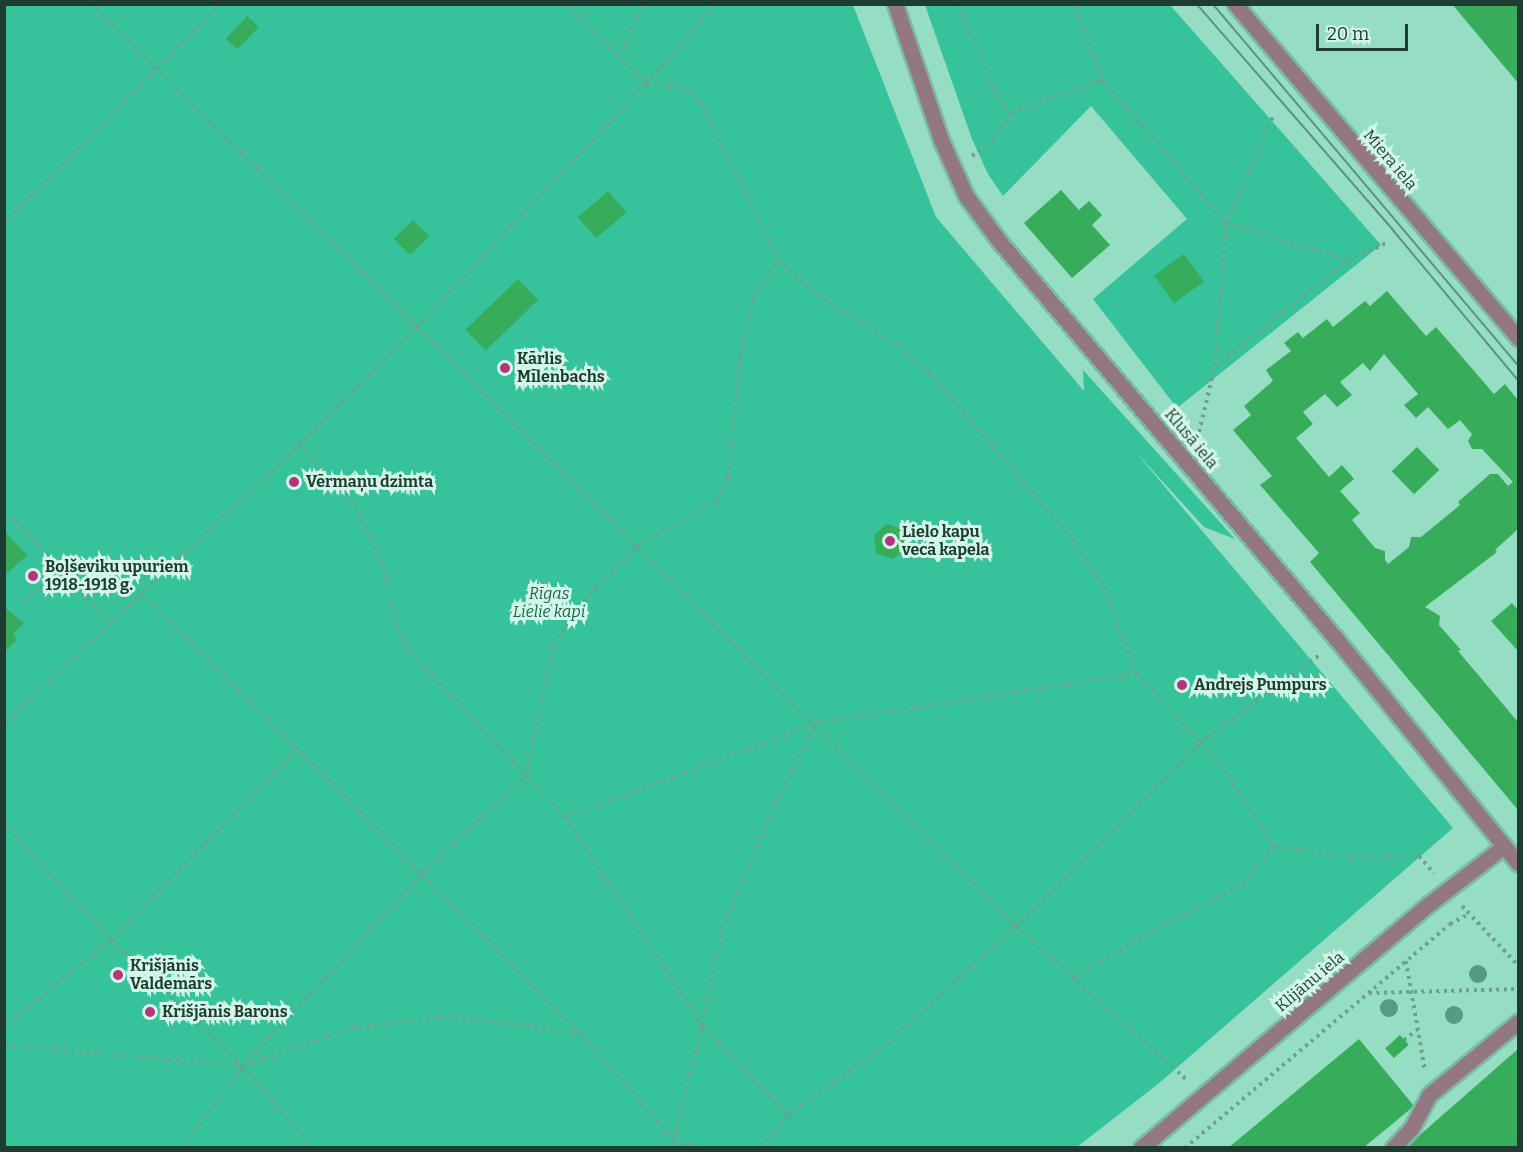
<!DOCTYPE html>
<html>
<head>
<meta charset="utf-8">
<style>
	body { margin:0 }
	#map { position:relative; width:1523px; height:1152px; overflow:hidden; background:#95dec4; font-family:Bitter,serif }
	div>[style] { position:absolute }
	.green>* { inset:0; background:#36c29b }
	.building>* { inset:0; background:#37ac5b; transform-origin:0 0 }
	.path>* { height:4px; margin-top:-2px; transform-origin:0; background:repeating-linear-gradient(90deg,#69a28e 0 3px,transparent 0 7.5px) }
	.roads { filter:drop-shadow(2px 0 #7bbaa4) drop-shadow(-2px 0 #7bbaa4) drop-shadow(0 2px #7bbaa4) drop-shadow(0 -2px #7bbaa4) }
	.minor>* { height:15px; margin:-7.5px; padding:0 7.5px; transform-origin:7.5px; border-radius:7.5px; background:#937884 }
	.tram>* { height:1.5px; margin:-0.75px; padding:0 0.75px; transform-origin:0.75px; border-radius:0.75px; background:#5d917f }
	.trees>* { width:18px; height:18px; margin:-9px; border-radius:50%; background:#559b84 }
	.dots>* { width:16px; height:16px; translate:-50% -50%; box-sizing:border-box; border:3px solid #d3f6e8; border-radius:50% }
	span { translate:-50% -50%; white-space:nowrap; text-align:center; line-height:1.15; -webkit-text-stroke:6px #d3f6e8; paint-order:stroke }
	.street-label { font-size:16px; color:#1e3c32 }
	.poi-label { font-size:16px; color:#1e3c32; font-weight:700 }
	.left { translate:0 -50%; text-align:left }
	.park-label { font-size:16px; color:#216450; font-style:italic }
	.frame { position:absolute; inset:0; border:6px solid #1e3c32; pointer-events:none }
	.scale { position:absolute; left:1316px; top:24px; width:92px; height:27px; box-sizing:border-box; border:3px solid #1e3c32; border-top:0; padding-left:8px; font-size:18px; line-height:21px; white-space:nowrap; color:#1e3c32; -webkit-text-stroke:4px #d3f6e8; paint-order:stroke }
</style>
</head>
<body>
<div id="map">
	<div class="green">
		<i style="clip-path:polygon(5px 5px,853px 5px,936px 217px,1084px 391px,1083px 370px,1235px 539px,1204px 527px,1133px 449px,1453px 828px,1158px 1084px,1077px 1147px,5px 1148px)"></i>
		<i style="clip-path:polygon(925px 5px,1170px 5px,1381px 245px,1177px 408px,1093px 299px,1187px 219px,1091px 106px,1003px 196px,988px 174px,972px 139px)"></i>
	</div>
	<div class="building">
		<i style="clip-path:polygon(1452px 4px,1518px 4px,1518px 83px)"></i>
		<i style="left:247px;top:16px;width:16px;height:31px;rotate:43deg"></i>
		<i style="clip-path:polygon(1061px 190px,1079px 210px,1089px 201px,1102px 215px,1092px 225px,1110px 245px,1072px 278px,1024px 223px)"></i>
		<i style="left:608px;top:191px;width:28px;height:40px;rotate:49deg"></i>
		<i style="left:413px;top:220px;width:23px;height:27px;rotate:45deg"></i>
		<i style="left:1184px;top:254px;width:34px;height:37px;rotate:54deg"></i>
		<i style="left:518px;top:279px;width:29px;height:73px;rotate:46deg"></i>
		<i style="clip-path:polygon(evenodd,1387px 291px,1426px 336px,1436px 327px,1494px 394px,1505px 384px,1518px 400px,1518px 529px,1495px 550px,1497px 552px,1425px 607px,1440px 616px,1439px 625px,1461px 650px,1458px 651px,1518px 722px,1518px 810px,1310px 562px,1319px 553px,1260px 485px,1272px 476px,1233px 430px,1251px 415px,1244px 406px,1273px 381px,1266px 370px,1291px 351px,1284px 343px,1298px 332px,1303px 338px,1327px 319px,1333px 327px,1365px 301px,1370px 306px,1387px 291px,1384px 354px,1418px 394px,1404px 405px,1416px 418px,1428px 407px,1448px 429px,1460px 420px,1472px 434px,1468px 441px,1472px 449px,1482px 449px,1513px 482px,1508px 486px,1498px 474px,1490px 474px,1458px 502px,1460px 505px,1421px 537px,1411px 537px,1409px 547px,1388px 564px,1385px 560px,1385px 551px,1375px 548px,1352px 520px,1360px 513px,1340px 491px,1354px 479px,1342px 465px,1329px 477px,1296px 438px,1313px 424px,1303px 412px,1325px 394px,1337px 407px,1352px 395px,1340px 382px,1363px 363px,1370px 371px,1384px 354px)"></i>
		<i style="left:1417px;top:447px;width:32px;height:35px;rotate:46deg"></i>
		<i style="clip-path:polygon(887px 524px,904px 530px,907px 548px,893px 559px,876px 553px,874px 535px)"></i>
		<i style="clip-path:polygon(5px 532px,27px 555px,5px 575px)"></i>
		<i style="clip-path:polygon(1512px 603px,1518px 610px,1518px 651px,1491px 621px)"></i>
		<i style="clip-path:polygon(4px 607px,24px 623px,13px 634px,17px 640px,4px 652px)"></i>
		<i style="left:1400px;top:1035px;width:13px;height:20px;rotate:48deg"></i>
		<i style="clip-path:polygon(1359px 1039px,1414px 1106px,1363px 1148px,1228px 1148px)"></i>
		<i style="clip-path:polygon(1518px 1049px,1518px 1148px,1405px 1148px)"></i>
	</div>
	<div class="path">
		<i style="left:90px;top:4px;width:459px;rotate:44.6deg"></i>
		<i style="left:417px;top:326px;width:848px;rotate:45.05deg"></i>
		<i style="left:1016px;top:926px;width:229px;rotate:42deg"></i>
		<i style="left:565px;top:4px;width:113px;rotate:44.3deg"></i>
		<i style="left:646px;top:83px;width:40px;rotate:5.7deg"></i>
		<i style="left:686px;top:87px;width:23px;rotate:47deg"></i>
		<i style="left:702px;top:104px;width:174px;rotate:64.2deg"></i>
		<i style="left:778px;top:261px;width:67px;rotate:39.6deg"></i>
		<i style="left:830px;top:304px;width:81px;rotate:31.3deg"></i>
		<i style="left:899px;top:346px;width:40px;rotate:41deg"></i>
		<i style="left:929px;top:372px;width:220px;rotate:49.4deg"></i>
		<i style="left:1072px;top:539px;width:58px;rotate:56.3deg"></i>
		<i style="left:1104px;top:587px;width:92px;rotate:69.6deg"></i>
		<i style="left:1136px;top:673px;width:95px;rotate:46.7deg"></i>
		<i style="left:1201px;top:742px;width:52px;rotate:52deg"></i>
		<i style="left:1233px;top:783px;width:75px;rotate:56.9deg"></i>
		<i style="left:1274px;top:846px;width:78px;rotate:8.1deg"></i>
		<i style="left:1351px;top:857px;width:68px;rotate:-0.8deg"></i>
		<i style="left:1419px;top:856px;width:23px;rotate:49deg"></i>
		<i style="left:958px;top:4px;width:105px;rotate:67.1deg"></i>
		<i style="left:999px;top:101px;width:17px;rotate:45deg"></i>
		<i style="left:619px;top:58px;width:59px;rotate:-66deg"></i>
		<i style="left:1102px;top:80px;width:189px;rotate:49.1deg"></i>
		<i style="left:1226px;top:223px;width:119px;rotate:-66.2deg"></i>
		<i style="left:972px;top:156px;width:27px;rotate:-34deg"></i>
		<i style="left:994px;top:141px;width:33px;rotate:-59deg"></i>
		<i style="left:1011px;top:113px;width:97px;rotate:-19.9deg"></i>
		<i style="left:1102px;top:80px;width:81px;rotate:-110.2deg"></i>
		<i style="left:4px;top:224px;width:308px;rotate:-45.5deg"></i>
		<i style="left:1215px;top:366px;width:143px;rotate:-85.6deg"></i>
		<i style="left:1226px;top:223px;width:127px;rotate:16.9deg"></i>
		<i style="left:1194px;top:436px;width:6px;rotate:-39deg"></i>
		<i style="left:1199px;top:432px;width:68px;rotate:-76.4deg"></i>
		<i style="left:1215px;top:366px;width:170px;rotate:-38.6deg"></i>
		<i style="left:1348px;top:260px;width:43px;rotate:-23.6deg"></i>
		<i style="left:299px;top:445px;width:83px;rotate:46.9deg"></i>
		<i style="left:356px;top:506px;width:67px;rotate:65.3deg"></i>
		<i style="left:384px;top:567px;width:46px;rotate:79.9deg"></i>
		<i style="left:392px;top:612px;width:42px;rotate:65.9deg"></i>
		<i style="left:409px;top:650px;width:229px;rotate:47deg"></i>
		<i style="left:565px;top:817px;width:249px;rotate:56.6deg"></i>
		<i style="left:702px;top:1025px;width:124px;rotate:46.3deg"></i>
		<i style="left:11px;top:516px;width:149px;rotate:47.2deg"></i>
		<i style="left:142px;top:594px;width:623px;rotate:45.07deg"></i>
		<i style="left:582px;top:1035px;width:139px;rotate:49.1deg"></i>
		<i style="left:673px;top:1140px;width:32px;rotate:14deg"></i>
		<i style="left:23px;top:603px;width:52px;rotate:-42.6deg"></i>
		<i style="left:4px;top:724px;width:406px;rotate:-43.4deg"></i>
		<i style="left:299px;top:445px;width:168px;rotate:-45.2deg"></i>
		<i style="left:417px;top:326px;width:334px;rotate:-46.7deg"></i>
		<i style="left:646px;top:83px;width:103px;rotate:-48.1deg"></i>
		<i style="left:565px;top:817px;width:268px;rotate:-20.5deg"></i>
		<i style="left:816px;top:723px;width:324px;rotate:-8.9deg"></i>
		<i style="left:4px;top:823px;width:159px;rotate:47.6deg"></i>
		<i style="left:111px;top:940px;width:182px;rotate:43.7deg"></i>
		<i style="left:243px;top:1066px;width:108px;rotate:49.5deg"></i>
		<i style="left:1462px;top:906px;width:81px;rotate:46.5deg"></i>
		<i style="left:1406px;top:961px;width:112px;rotate:80.2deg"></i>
		<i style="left:1074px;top:977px;width:103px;rotate:-30.3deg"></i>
		<i style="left:1163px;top:925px;width:91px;rotate:-26.8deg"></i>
		<i style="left:1244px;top:884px;width:48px;rotate:-51.7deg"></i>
		<i style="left:1369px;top:993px;width:149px;rotate:-1.5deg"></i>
		<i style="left:4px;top:1026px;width:137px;rotate:-38.8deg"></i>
		<i style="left:111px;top:940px;width:264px;rotate:-45.6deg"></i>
		<i style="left:1404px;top:1040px;width:16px;rotate:-38deg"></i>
		<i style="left:4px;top:1045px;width:240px;rotate:5deg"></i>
		<i style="left:243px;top:1066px;width:115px;rotate:-19.2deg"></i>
		<i style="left:352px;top:1028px;width:89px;rotate:-7.1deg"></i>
		<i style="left:440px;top:1017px;width:80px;rotate:5deg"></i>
		<i style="left:520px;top:1024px;width:63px;rotate:10.1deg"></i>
		<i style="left:673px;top:1140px;width:119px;rotate:-75.8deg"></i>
		<i style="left:702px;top:1025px;width:98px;rotate:-78.2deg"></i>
		<i style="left:722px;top:929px;width:136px;rotate:-67deg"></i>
		<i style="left:775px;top:804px;width:90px;rotate:-62.9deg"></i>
		<i style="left:181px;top:1148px;width:103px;rotate:-52.9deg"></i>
		<i style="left:243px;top:1066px;width:264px;rotate:-47deg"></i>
		<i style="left:423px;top:873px;width:141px;rotate:-43.3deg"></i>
		<i style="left:526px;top:776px;width:135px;rotate:-78deg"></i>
		<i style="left:554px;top:644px;width:70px;rotate:-54.3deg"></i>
		<i style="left:595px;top:587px;width:59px;rotate:-44.3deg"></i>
		<i style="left:637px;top:546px;width:92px;rotate:-29.9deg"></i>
		<i style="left:717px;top:500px;width:25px;rotate:-64deg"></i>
		<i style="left:728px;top:477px;width:124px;rotate:-84deg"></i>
		<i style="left:741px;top:354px;width:57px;rotate:-77.9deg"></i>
		<i style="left:753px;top:298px;width:45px;rotate:-56deg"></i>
		<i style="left:762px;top:1148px;width:42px;rotate:-51.8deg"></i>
		<i style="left:788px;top:1115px;width:120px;rotate:-35.5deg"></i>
		<i style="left:886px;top:1045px;width:176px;rotate:-42.5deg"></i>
		<i style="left:1016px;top:926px;width:261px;rotate:-44.8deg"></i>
		<i style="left:1201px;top:742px;width:149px;rotate:-36.3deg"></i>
		<i style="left:1185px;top:1148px;width:347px;rotate:-40.2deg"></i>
		<i style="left:1450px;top:924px;width:21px;rotate:-28deg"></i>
	</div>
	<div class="roads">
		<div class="minor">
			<i style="left:895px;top:4px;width:144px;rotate:71.3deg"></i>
			<i style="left:941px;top:140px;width:61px;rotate:65.9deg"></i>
			<i style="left:966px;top:196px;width:56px;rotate:53.7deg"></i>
			<i style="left:999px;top:241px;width:524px;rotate:49.72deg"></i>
			<i style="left:1338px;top:641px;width:286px;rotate:51deg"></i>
			<i style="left:1235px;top:4px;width:438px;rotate:49.7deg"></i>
			<i style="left:1141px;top:1148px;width:377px;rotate:-40.3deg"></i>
			<i style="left:1429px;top:904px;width:95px;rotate:-37.7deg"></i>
			<i style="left:1393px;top:1148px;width:26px;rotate:-47deg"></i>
			<i style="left:1411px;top:1129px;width:38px;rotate:-62deg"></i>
			<i style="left:1429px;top:1095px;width:115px;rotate:-39.4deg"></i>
		</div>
	</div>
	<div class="tram">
		<i style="left:1197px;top:4px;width:301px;rotate:49deg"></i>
		<i style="left:1394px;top:231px;width:194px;rotate:50.2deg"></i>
		<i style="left:1213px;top:4px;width:473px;rotate:49.8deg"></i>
	</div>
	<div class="trees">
		<i style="left:1478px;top:974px"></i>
		<i style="left:1389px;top:1008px"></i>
		<i style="left:1454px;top:1015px"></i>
	</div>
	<div class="dots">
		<i style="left:505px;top:368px;background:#b6347e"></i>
		<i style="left:294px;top:482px;background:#b6347e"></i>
		<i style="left:890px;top:541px;background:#b6347e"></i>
		<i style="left:33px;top:576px;background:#b6347e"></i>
		<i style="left:1182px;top:685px;background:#b6347e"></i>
		<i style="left:118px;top:975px;background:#b6347e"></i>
		<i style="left:150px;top:1012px;background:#b6347e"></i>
	</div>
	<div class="street-label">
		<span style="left:1390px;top:160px;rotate:50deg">Miera iela</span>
		<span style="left:1191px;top:439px;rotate:50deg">Klusā iela</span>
		<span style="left:1310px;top:982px;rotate:-40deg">Klijānu iela</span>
	</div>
	<div class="poi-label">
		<span class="left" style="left:517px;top:368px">Kārlis<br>Mīlenbachs</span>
		<span class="left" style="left:306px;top:482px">Vērmaņu dzimta</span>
		<span class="left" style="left:902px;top:541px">Lielo kapu<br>vecā kapela</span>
		<span class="left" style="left:45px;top:576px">Boļševiku upuriem<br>1918-1918 g.</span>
		<span class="left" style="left:1194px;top:685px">Andrejs Pumpurs</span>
		<span class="left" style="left:130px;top:975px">Krišjānis<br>Valdemārs</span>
		<span class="left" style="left:162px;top:1012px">Krišjānis Barons</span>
	</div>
	<div class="park-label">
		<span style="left:549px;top:603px">Rīgas<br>Lielie kapi</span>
	</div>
	<div class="frame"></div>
	<div class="scale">20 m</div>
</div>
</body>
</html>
